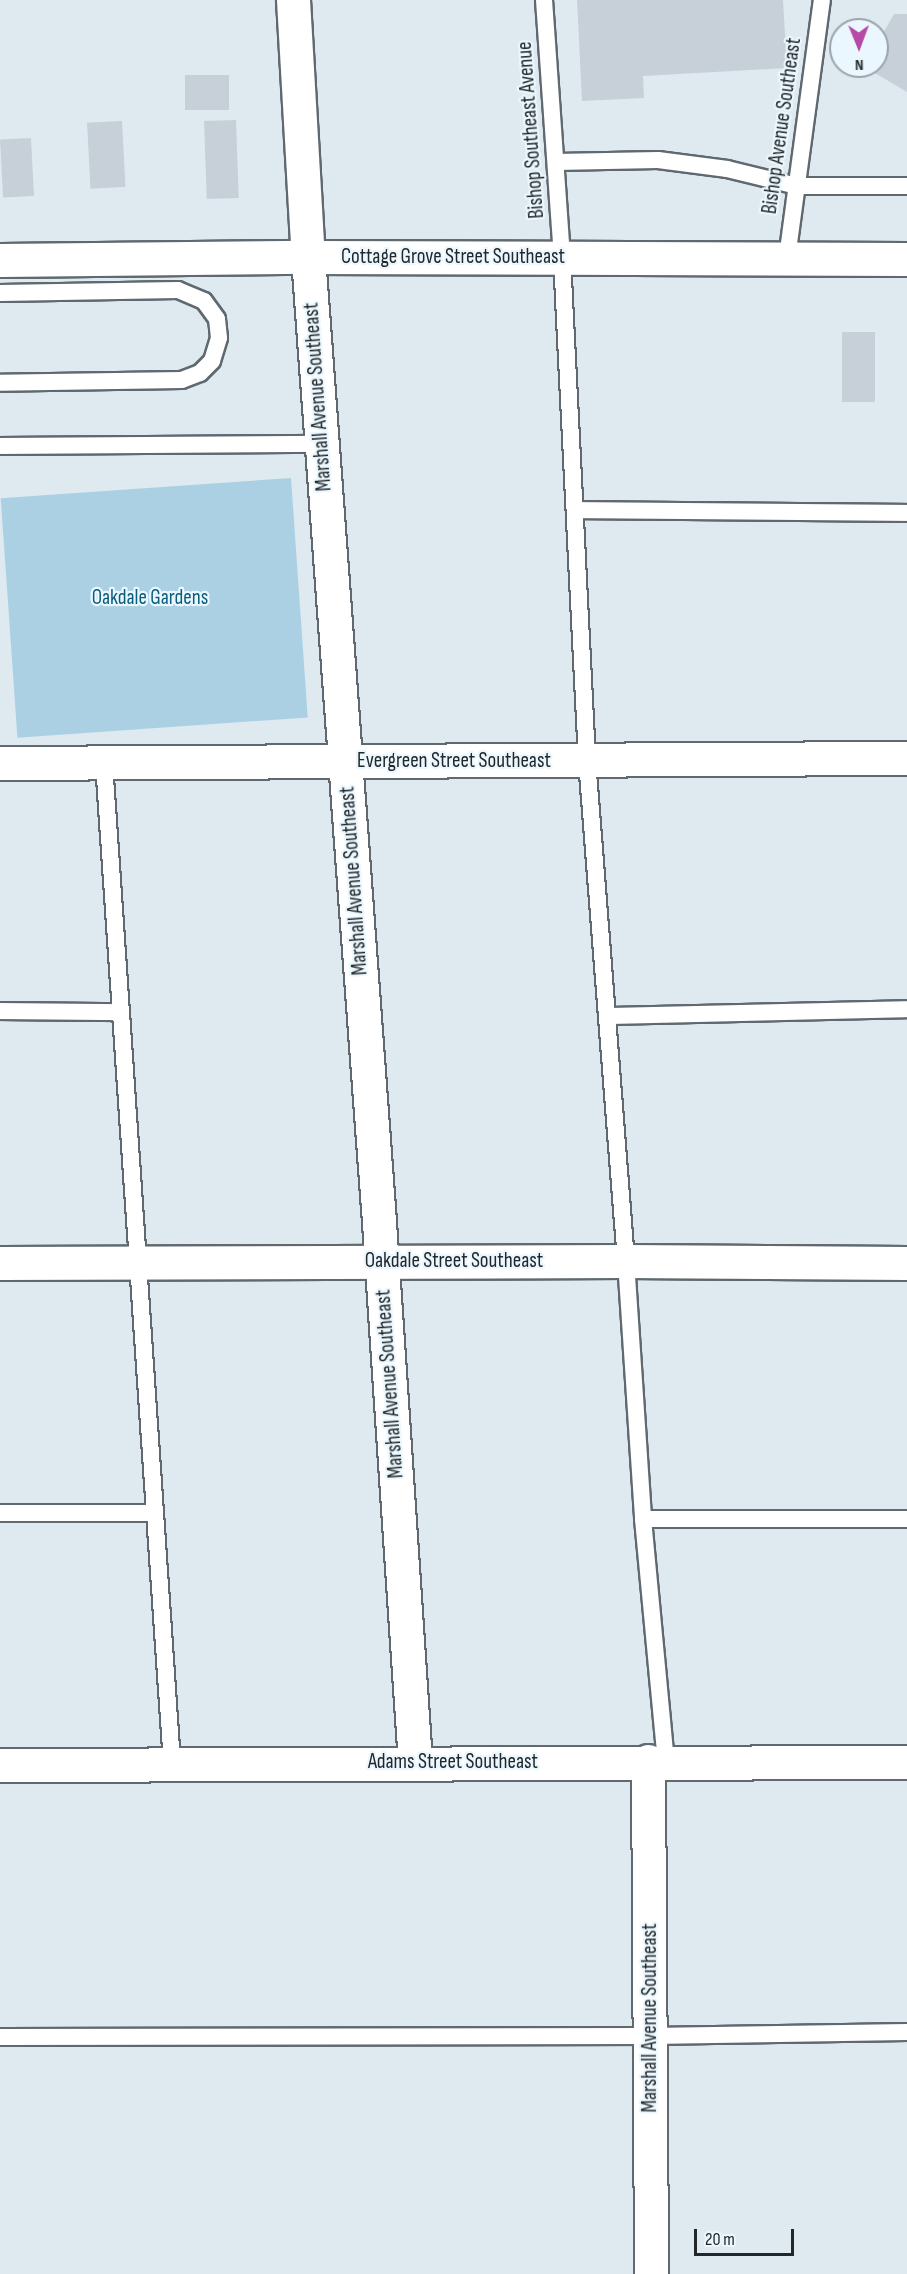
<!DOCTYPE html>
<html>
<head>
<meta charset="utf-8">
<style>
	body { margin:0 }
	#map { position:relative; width:907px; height:2274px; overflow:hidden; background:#deeaf0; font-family:"Sofia Sans Condensed",sans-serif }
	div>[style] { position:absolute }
	.green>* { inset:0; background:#abd0e3; transform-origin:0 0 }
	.building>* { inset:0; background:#c7d0d9; transform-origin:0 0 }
	.roads { filter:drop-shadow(2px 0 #5f696f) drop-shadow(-2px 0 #5f696f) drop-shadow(0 2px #5f696f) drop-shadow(0 -2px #5f696f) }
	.service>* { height:16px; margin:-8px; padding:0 8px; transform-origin:8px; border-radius:8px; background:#fff }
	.minor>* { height:33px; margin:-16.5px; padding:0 16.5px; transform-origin:16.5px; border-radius:16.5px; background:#fff }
	.tertiary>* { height:33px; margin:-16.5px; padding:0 16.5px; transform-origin:16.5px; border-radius:16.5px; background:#fff }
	span { translate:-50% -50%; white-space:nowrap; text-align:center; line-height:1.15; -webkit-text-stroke:4.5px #ebf7fe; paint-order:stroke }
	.street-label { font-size:21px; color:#222729 }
	.park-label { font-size:21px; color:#095d7b }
	.north { position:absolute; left:829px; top:18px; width:60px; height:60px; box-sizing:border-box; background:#ebf7fe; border:2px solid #9ba4a9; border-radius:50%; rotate:179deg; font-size:16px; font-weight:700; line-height:24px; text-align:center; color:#222729 }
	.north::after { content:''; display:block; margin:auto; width:21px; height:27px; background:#b749a7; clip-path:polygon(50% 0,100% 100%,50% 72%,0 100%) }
	.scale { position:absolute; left:694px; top:2229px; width:100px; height:27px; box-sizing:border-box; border:3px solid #222729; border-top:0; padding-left:8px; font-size:18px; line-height:21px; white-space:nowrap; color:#222729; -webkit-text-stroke:4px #ebf7fe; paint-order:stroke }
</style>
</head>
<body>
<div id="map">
	<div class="green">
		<i style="left:291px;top:478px;width:240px;height:291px;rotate:86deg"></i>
	</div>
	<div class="building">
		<i style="clip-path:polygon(577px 0,783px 0,787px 68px,643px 76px,644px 98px,582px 101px)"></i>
		<i style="clip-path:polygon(894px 14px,907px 14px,907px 92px,863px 66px,877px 66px,877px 44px)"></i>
		<i style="left:229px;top:75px;width:35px;height:44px;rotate:90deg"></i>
		<i style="left:236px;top:120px;width:78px;height:32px;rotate:88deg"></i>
		<i style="left:122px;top:121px;width:66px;height:35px;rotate:87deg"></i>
		<i style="left:31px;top:138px;width:58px;height:31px;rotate:87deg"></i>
		<i style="left:842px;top:332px;width:33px;height:70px"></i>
	</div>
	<div class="roads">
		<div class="service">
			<i style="left:544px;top:0;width:259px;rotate:86deg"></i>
			<i style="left:562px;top:258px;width:503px;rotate:87.15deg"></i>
			<i style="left:587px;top:760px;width:503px;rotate:85.55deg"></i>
			<i style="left:626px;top:1261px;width:259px;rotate:86.2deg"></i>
			<i style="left:643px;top:1519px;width:243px;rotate:84.6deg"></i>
			<i style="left:556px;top:162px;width:102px;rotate:-1.1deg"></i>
			<i style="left:658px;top:160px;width:70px;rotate:7.4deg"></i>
			<i style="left:727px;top:169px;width:72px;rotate:13.7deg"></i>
			<i style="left:797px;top:186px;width:110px"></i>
			<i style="left:787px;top:258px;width:260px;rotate:-82.3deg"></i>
			<i style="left:0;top:293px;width:178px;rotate:-1deg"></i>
			<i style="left:178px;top:290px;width:28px;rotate:23deg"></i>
			<i style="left:204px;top:301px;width:22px;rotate:54deg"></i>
			<i style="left:217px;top:319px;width:19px;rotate:84deg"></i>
			<i style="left:219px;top:338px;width:24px;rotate:107deg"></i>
			<i style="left:212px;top:361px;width:17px;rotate:135deg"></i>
			<i style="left:200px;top:373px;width:19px;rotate:159deg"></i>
			<i style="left:182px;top:380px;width:182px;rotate:179.1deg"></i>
			<i style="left:0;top:446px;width:322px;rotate:-0.4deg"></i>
			<i style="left:575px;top:510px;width:332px;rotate:0.5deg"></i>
			<i style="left:104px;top:763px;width:1003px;rotate:86.11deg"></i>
			<i style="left:0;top:1011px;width:121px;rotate:0.5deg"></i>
			<i style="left:607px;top:1016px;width:300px;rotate:-1.3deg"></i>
			<i style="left:0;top:1513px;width:155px"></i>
			<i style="left:643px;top:1519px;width:264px"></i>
			<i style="left:0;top:2037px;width:650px;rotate:-0.09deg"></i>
			<i style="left:650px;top:2036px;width:257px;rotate:-0.9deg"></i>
		</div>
		<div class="minor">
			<i style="left:293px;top:0;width:257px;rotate:86.7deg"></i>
			<i style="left:308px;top:257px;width:968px;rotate:85.79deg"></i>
			<i style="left:379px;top:1222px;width:542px;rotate:86.19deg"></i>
			<i style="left:0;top:260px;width:308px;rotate:-0.6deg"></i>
			<i style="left:308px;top:257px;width:599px;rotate:0.19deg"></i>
			<i style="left:0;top:763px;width:907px;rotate:-0.32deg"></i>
			<i style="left:648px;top:1761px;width:513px;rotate:89.66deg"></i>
			<i style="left:0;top:1765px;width:907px;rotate:-0.19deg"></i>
		</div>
		<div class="tertiary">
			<i style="left:0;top:1263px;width:626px;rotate:-0.18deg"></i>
			<i style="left:626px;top:1261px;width:281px;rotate:0.4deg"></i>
		</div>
	</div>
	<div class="street-label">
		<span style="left:782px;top:126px;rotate:-82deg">Bishop Avenue Southeast</span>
		<span style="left:531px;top:130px;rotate:-94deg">Bishop Southeast Avenue</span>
		<span style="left:453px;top:257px">Cottage Grove Street Southeast</span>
		<span style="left:318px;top:397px;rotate:-94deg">Marshall Avenue Southeast</span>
		<span style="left:454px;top:761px">Evergreen Street Southeast</span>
		<span style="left:354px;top:881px;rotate:-94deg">Marshall Avenue Southeast</span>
		<span style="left:454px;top:1261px">Oakdale Street Southeast</span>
		<span style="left:390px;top:1384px;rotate:-94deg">Marshall Avenue Southeast</span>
		<span style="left:453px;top:1762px">Adams Street Southeast</span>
		<span style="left:650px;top:2018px;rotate:-90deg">Marshall Avenue Southeast</span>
	</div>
	<div class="park-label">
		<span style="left:150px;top:598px">Oakdale Gardens</span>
	</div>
	<div class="north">N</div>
	<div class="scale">20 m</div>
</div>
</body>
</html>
